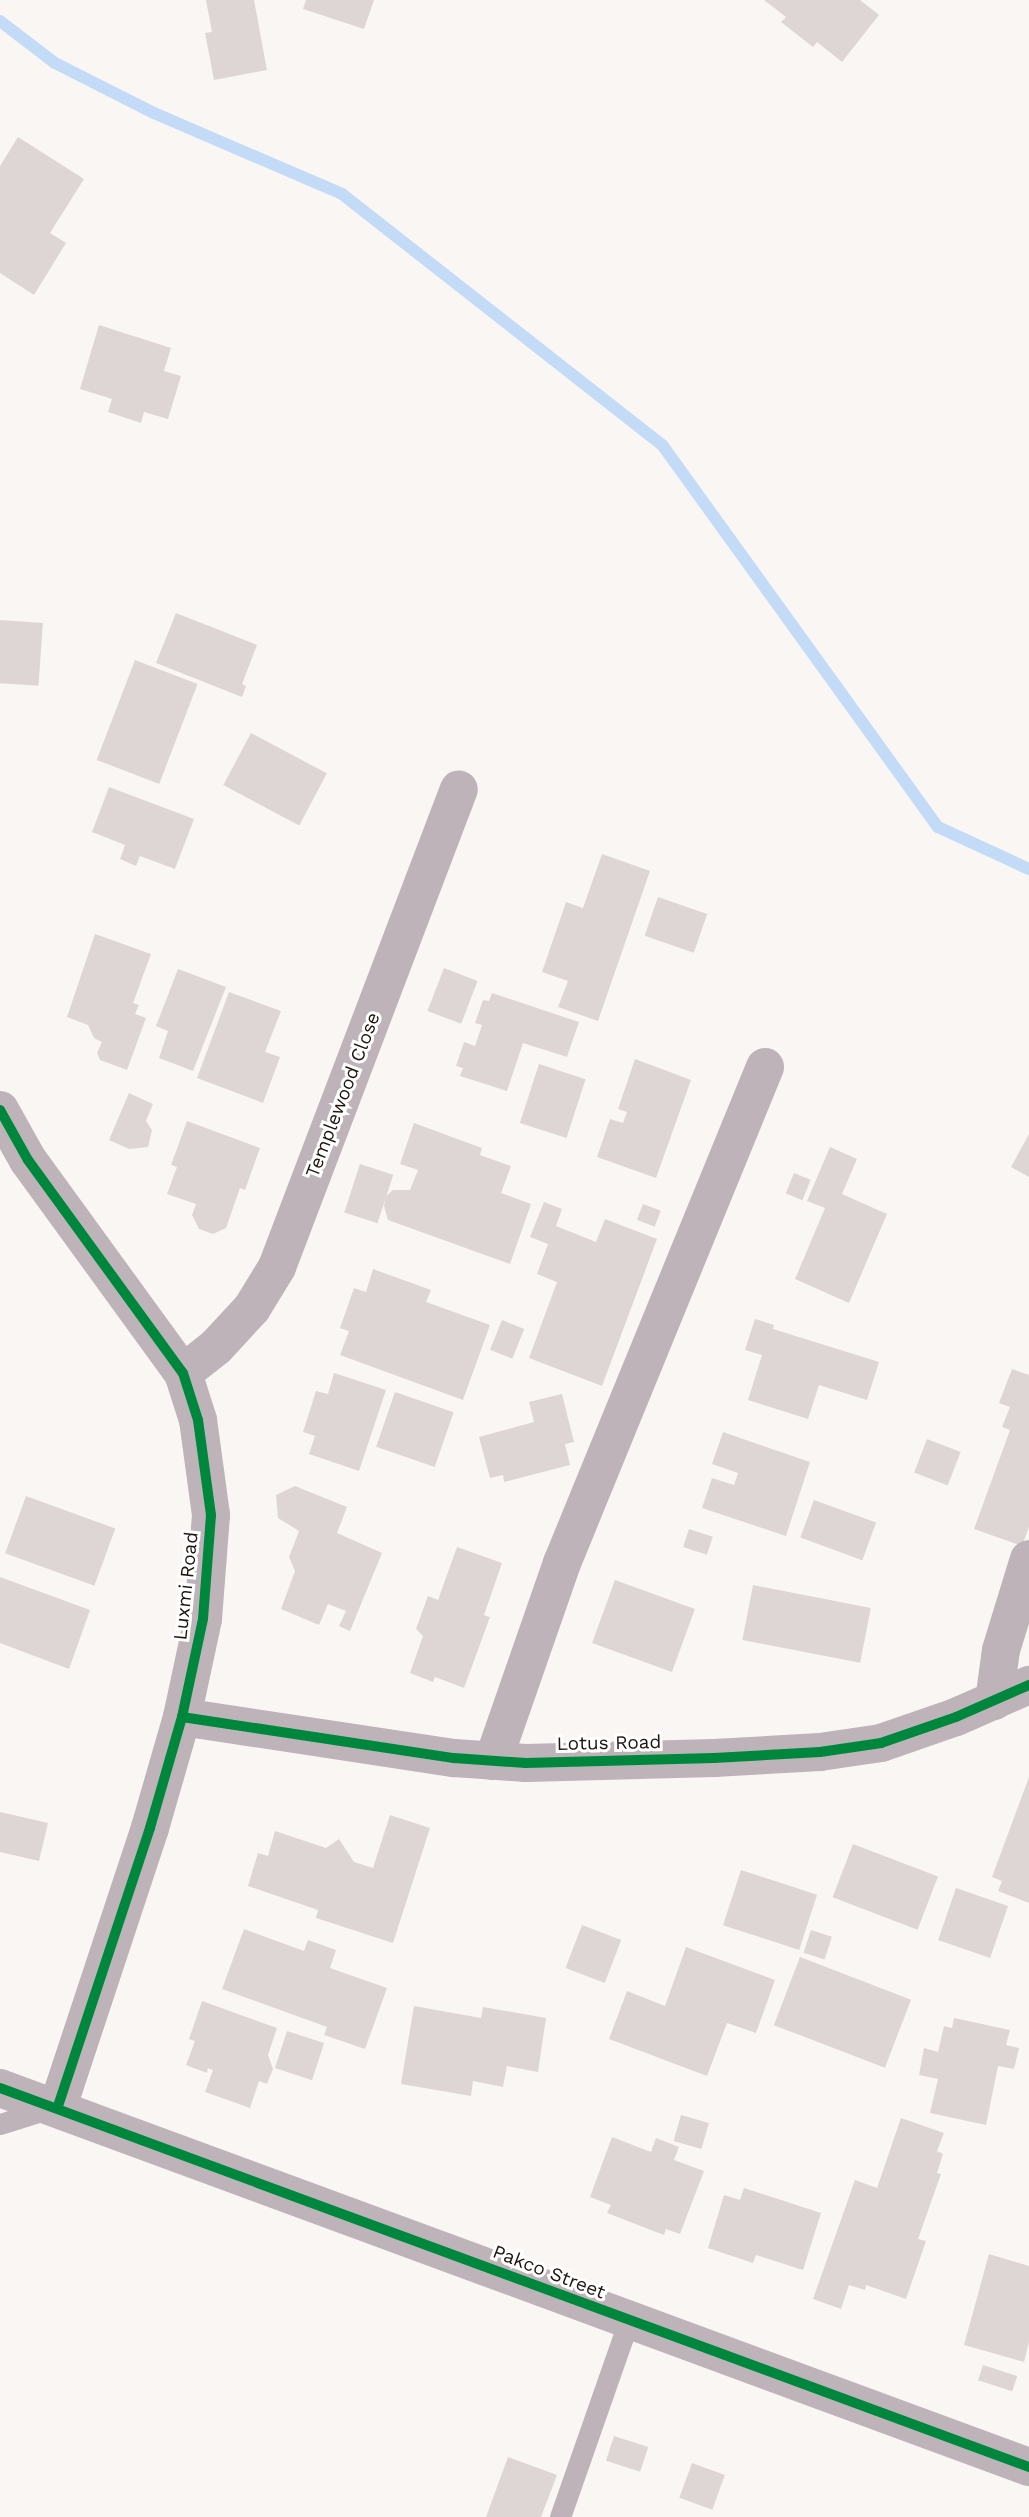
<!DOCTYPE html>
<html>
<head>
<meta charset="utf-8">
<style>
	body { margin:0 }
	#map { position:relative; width:1029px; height:2517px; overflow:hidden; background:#faf6f4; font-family:"Work Sans",sans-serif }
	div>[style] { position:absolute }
	.stream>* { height:12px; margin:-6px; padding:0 6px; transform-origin:6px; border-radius:6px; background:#c3dbf7 }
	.building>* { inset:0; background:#ded6d5; transform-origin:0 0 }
	.lane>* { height:21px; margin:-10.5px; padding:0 10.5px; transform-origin:10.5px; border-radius:10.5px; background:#bdb3b9 }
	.street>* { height:38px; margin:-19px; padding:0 19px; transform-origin:19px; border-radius:19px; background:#bdb3b9 }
	.cycleway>* { height:10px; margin:-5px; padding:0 5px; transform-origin:5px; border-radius:5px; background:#00873e }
	span { translate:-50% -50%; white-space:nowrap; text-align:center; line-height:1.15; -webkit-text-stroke:6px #fff; paint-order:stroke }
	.street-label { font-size:19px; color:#1f150f }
</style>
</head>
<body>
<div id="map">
	<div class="stream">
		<i style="left:0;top:21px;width:69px;rotate:37.4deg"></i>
		<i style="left:55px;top:63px;width:111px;rotate:26.8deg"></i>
		<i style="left:154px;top:113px;width:205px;rotate:23.3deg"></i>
		<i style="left:342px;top:194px;width:408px;rotate:38.1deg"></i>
		<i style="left:663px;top:446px;width:470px;rotate:54.2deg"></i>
		<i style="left:938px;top:827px;width:100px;rotate:24.8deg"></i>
	</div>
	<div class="building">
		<i style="clip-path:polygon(206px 0,254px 0,267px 70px,214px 80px,205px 33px,212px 32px)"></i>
		<i style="clip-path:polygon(306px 0,374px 0,364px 29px,303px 9px)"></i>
		<i style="clip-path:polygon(764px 0,860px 0,879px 15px,842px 62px,817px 42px,813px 47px,781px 22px,786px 17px)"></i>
		<i style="clip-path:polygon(18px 137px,84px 179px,50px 233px,66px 243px,34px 295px,0 273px,0 166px)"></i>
		<i style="clip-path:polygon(99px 325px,171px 348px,164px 371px,181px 376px,168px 419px,144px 412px,141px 423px,108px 412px,112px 399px,80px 389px)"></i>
		<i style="clip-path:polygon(176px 613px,257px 645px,242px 684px,246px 686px,242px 697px,156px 663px)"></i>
		<i style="left:0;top:620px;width:43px;height:63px;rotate:4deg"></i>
		<i style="left:135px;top:660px;width:67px;height:107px;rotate:21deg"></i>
		<i style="left:251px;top:733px;width:86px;height:59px;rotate:28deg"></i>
		<i style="clip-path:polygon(109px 787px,194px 819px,175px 869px,140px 856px,136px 866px,120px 859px,125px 845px,92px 832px)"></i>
		<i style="clip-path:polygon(602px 854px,650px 871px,598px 1021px,558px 1007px,568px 981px,542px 972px,566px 902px,583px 908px)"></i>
		<i style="left:658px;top:897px;width:52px;height:41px;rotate:19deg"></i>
		<i style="clip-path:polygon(95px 934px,151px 954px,133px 1003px,139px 1005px,135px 1014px,146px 1018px,127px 1070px,100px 1060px,97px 1053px,102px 1042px,94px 1038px,88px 1025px,67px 1017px)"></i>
		<i style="left:444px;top:968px;width:36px;height:46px;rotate:21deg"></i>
		<i style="clip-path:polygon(178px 969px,226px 987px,193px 1071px,159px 1058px,168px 1031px,156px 1026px)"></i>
		<i style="clip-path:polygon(229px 992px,281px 1011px,265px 1052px,280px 1057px,263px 1103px,197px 1078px)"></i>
		<i style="clip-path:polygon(492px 993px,579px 1022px,567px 1057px,523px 1043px,507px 1091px,460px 1076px,463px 1068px,456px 1066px,464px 1042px,475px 1046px,482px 1025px,475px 1023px,483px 1000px,489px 1001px)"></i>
		<i style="clip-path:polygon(635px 1059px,691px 1080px,656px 1178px,597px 1157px,610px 1119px,623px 1123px,627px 1112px,618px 1109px)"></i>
		<i style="left:539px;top:1064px;width:49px;height:62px;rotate:18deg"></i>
		<i style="clip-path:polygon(129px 1093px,153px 1104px,146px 1121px,152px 1130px,148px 1147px,129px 1149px,109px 1140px)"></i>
		<i style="clip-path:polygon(187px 1121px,260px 1148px,245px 1190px,240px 1188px,226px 1228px,213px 1234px,199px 1229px,192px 1215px,196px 1204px,167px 1194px,177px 1167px,171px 1165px)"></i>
		<i style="clip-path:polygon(414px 1123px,482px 1148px,480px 1155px,511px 1166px,501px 1193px,531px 1204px,510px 1264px,388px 1220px,384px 1206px,386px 1196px,393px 1190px,410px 1190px,418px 1170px,400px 1164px)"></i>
		<i style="clip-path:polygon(1029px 1134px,1029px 1177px,1011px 1167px)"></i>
		<i style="clip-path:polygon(830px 1147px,857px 1159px,842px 1194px,887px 1214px,849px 1303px,795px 1279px,825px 1208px,807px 1201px)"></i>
		<i style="left:360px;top:1164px;width:35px;height:51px;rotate:18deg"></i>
		<i style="left:794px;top:1173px;width:18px;height:22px;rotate:22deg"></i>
		<i style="clip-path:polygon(544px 1202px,562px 1209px,556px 1226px,596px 1242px,605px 1219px,657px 1239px,602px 1386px,529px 1358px,557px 1282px,537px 1274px,548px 1244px,530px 1237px)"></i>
		<i style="left:643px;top:1204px;width:19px;height:17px;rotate:21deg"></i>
		<i style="clip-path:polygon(373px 1269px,431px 1290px,426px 1302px,490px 1325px,463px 1400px,340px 1355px,349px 1331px,340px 1328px,354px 1288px,366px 1292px)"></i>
		<i style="clip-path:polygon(755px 1319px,774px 1325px,773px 1329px,879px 1362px,867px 1400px,819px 1385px,808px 1419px,748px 1400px,762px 1355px,745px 1350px)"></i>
		<i style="left:502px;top:1320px;width:24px;height:32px;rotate:22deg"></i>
		<i style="clip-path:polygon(1012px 1369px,1029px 1375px,1029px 1527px,1022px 1546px,974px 1529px,1010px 1430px,1002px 1427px,1010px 1407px,999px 1403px)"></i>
		<i style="clip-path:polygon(334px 1373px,386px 1390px,359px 1471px,309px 1454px,315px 1436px,303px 1432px,316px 1391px,328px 1394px)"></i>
		<i style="left:395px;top:1392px;width:62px;height:58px;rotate:19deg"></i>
		<i style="clip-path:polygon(562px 1394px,574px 1442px,565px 1444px,570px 1465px,504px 1482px,503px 1475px,490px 1478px,479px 1437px,534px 1422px,529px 1402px)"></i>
		<i style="clip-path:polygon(723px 1432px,810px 1462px,786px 1536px,702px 1508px,712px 1478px,734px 1485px,738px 1473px,712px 1464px)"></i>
		<i style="left:927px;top:1439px;width:36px;height:36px;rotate:21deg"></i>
		<i style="clip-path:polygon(295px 1486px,347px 1507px,337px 1533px,382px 1553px,350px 1631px,339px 1626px,346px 1611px,328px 1604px,319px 1625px,281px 1609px,295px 1571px,289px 1557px,299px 1531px,278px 1518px,276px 1495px)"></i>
		<i style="left:26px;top:1496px;width:95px;height:61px;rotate:20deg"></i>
		<i style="left:814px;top:1500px;width:66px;height:40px;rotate:20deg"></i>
		<i style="left:689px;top:1529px;width:25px;height:19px;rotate:18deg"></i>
		<i style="clip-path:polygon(457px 1547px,502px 1563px,484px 1615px,490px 1617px,464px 1688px,435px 1677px,433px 1682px,410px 1673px,423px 1636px,416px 1629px,428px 1596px,438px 1600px)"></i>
		<i style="clip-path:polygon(0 1577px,90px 1610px,69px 1669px,0 1643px)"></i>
		<i style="left:615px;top:1580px;width:85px;height:67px;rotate:20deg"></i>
		<i style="left:753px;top:1585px;width:120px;height:56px;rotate:11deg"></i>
		<i style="clip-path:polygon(1029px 1777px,1029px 1903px,998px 1891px,1002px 1881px,992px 1877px)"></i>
		<i style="clip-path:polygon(0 1812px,48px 1823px,39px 1861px,0 1852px)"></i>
		<i style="clip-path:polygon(390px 1815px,430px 1828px,393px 1943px,316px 1918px,318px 1910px,248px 1886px,258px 1853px,268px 1856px,275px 1831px,326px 1848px,339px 1839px,354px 1862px,373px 1868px)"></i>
		<i style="left:853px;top:1844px;width:91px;height:57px;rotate:21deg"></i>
		<i style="left:741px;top:1870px;width:80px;height:58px;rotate:18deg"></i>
		<i style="left:956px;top:1888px;width:55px;height:55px;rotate:19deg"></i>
		<i style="left:582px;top:1925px;width:42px;height:46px;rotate:21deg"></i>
		<i style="clip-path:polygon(244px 1929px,304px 1951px,308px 1940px,336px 1950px,330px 1968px,387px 1988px,365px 2049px,324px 2035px,327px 2027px,222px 1989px)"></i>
		<i style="left:811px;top:1930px;width:22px;height:24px;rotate:18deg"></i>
		<i style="clip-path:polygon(686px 1947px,775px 1980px,756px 2033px,727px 2023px,707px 2076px,609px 2039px,627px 1991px,665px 2006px)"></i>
		<i style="left:800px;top:1957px;width:119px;height:73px;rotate:21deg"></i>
		<i style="clip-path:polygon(202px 2001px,277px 2028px,268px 2055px,273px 2069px,267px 2084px,259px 2081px,250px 2108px,205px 2092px,213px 2070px,208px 2068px,207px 2073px,186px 2065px,195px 2041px,189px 2039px)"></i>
		<i style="clip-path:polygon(414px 2006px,481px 2018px,483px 2007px,546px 2018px,538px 2072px,507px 2066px,503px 2087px,473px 2081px,471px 2096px,401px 2084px)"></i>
		<i style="clip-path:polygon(954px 2018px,1010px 2030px,1006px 2045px,1019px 2048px,1014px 2069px,998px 2066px,986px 2125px,930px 2113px,938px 2079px,919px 2075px,924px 2048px,938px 2052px,944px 2026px,952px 2028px)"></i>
		<i style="left:287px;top:2031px;width:39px;height:39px;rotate:18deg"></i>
		<i style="left:681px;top:2115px;width:29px;height:27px;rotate:16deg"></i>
		<i style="clip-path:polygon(901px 2118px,944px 2133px,937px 2151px,943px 2154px,937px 2173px,941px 2174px,918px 2239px,926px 2241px,906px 2299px,866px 2285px,865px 2290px,849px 2285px,841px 2309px,813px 2299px,855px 2180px,877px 2188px)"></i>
		<i style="clip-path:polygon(612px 2137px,651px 2152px,656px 2138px,679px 2147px,674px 2160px,704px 2171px,680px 2234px,666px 2229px,664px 2235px,607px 2213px,611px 2205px,590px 2197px)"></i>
		<i style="clip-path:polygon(744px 2188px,821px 2213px,803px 2270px,756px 2255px,753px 2263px,708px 2248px,724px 2195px,740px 2200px)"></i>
		<i style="clip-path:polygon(989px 2254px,1029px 2266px,1029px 2342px,1024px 2362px,964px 2345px)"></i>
		<i style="left:983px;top:2365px;width:36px;height:16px;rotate:18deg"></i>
		<i style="left:614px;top:2436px;width:36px;height:26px;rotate:18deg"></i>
		<i style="clip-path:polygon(508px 2457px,557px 2475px,541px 2517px,486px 2517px)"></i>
		<i style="left:692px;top:2463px;width:35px;height:37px;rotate:20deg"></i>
	</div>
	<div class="lane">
		<i style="left:0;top:2124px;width:50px;rotate:-17.4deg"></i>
		<i style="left:560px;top:2517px;width:209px;rotate:-70.7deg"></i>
	</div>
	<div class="street">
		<i style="left:0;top:1110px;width:57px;rotate:60.8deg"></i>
		<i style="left:28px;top:1160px;width:263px;rotate:54deg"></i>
		<i style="left:183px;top:1373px;width:49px;rotate:72.3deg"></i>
		<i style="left:198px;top:1420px;width:96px;rotate:82.2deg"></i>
		<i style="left:211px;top:1515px;width:104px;rotate:94.4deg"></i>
		<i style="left:203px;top:1619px;width:100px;rotate:102.1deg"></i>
		<i style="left:182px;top:1717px;width:116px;rotate:106.1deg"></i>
		<i style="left:150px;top:1828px;width:293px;rotate:108.3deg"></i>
		<i style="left:183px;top:1373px;width:42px;rotate:-38.2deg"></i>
		<i style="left:216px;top:1347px;width:53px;rotate:-47.3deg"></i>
		<i style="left:252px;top:1308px;width:48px;rotate:-58.6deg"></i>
		<i style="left:277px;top:1267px;width:511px;rotate:-69.16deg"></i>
		<i style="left:994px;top:1701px;width:51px;rotate:-82.2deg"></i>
		<i style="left:1001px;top:1650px;width:95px;rotate:-72.9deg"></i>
		<i style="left:182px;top:1717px;width:275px;rotate:8.6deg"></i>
		<i style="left:454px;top:1758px;width:72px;rotate:4deg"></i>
		<i style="left:526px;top:1763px;width:188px;rotate:-1.5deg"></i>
		<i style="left:714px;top:1758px;width:106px;rotate:-3.2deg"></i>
		<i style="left:820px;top:1752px;width:62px;rotate:-8.4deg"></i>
		<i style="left:881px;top:1743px;width:79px;rotate:-19.1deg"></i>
		<i style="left:956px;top:1717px;width:80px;rotate:-23.7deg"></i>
		<i style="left:493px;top:1761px;width:210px;rotate:-70.8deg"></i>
		<i style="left:562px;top:1563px;width:536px;rotate:-67.74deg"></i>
		<i style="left:0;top:2088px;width:1097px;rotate:20.22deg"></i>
	</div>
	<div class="cycleway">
		<i style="left:0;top:1110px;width:57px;rotate:60.8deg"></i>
		<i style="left:28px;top:1160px;width:263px;rotate:54deg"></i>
		<i style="left:183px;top:1373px;width:49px;rotate:72.3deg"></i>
		<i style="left:198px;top:1420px;width:96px;rotate:82.2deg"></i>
		<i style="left:211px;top:1515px;width:104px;rotate:94.4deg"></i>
		<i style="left:203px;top:1619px;width:100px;rotate:102.1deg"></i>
		<i style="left:182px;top:1717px;width:116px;rotate:106.1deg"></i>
		<i style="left:150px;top:1828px;width:293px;rotate:108.3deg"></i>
		<i style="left:182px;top:1717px;width:275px;rotate:8.6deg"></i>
		<i style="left:454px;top:1758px;width:72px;rotate:4deg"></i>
		<i style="left:526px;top:1763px;width:188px;rotate:-1.5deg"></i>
		<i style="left:714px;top:1758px;width:106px;rotate:-3.2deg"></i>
		<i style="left:820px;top:1752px;width:62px;rotate:-8.4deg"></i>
		<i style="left:881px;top:1743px;width:79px;rotate:-19.1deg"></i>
		<i style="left:956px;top:1717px;width:80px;rotate:-23.7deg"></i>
		<i style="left:0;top:2088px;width:1097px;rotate:20.22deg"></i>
	</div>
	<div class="street-label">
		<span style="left:343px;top:1095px;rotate:-69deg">Templewood Close</span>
		<span style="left:186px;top:1586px;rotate:-84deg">Luxmi Road</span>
		<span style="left:609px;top:1743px;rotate:-1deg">Lotus Road</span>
		<span style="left:549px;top:2272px;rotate:21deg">Pakco Street</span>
	</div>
</div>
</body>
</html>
